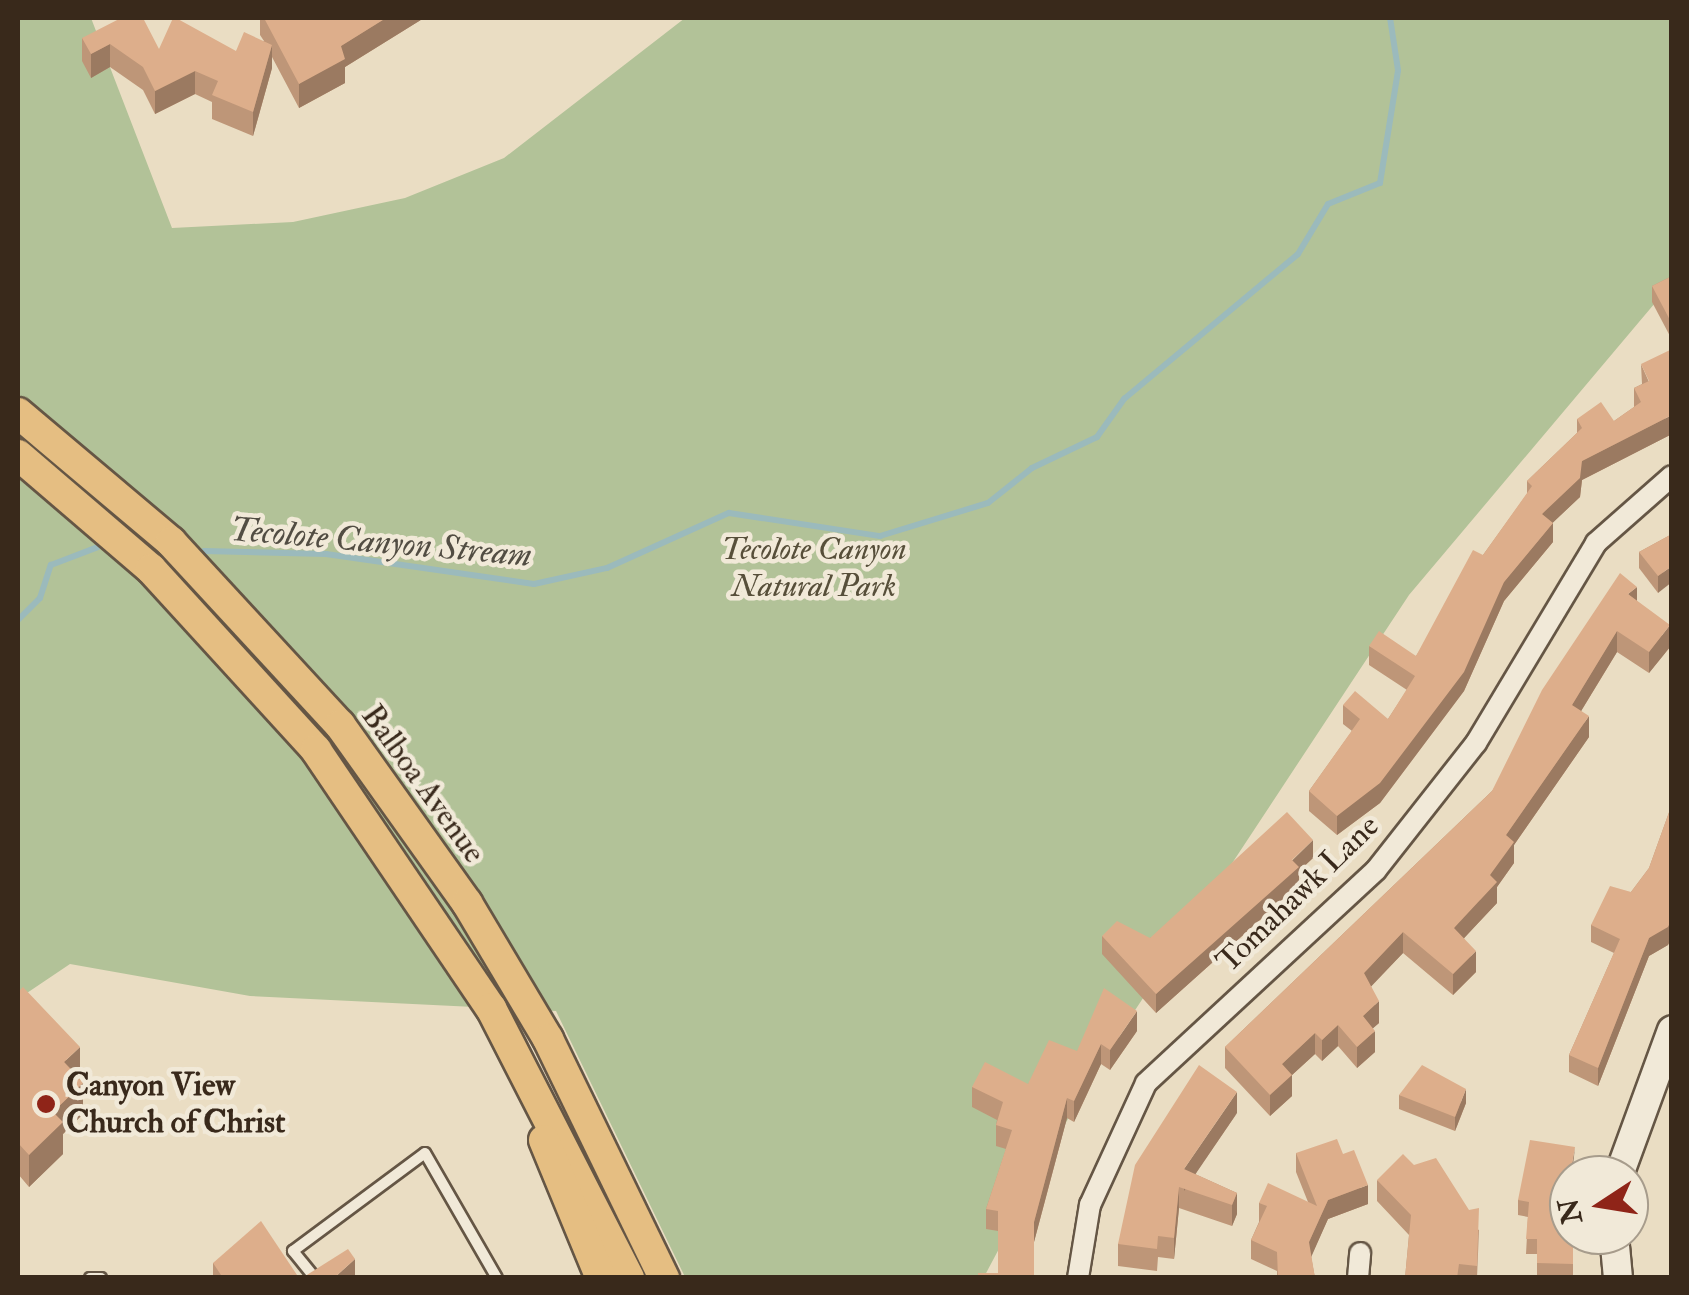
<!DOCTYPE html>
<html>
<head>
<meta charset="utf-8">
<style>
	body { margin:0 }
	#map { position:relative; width:1689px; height:1295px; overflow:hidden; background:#eaddc3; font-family:"IM FELL Double Pica",serif }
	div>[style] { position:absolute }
	.green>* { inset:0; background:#b2c298 }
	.stream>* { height:6px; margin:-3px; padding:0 3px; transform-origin:3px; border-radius:3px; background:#9bbabc }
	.roads { filter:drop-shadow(2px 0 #655645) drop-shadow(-2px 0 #655645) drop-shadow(0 2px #655645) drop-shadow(0 -2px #655645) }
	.lane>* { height:10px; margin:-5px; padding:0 5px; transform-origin:5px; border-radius:5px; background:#f1e9d8 }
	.street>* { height:20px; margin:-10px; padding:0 10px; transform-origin:10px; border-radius:10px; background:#f1e9d8 }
	.secondary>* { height:28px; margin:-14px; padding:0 14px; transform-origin:14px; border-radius:14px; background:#f1e9d8 }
	.primary>* { height:30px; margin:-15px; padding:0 15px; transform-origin:15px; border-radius:15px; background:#e5be82 }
	.wall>* { inset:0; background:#be9678 }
	.shaded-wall>* { inset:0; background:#9b7a61 }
	.building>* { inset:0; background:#ddae8b }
	.dots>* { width:28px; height:28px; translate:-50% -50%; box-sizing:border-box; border:5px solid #f1e9d8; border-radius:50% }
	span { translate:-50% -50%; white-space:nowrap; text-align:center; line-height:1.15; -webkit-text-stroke:9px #f1e9d8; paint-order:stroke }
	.park-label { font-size:32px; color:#574f3a; font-style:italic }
	.street-label { font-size:32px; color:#39291b }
	.poi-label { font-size:32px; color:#39291b; font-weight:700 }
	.left { translate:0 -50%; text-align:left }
	.water-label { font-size:35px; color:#524d43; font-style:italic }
	.frame { position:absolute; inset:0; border:20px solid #39291b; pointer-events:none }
	.north { position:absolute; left:1549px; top:1155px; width:100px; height:100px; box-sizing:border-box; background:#f1e9d8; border:2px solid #a79c8c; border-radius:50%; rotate:258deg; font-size:28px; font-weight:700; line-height:40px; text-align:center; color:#39291b }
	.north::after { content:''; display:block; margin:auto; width:35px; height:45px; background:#8f2418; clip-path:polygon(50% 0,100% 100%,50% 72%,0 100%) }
</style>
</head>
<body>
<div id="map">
	<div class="green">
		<i style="clip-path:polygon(18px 18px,91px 18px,172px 228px,293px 222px,405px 198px,504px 158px,685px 18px,1671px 18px,1671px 284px,1409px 595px,1087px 1083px,984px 1277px,685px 1277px,556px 1011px,250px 996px,70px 964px,18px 999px)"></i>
	</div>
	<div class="stream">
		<i style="left:204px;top:551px;width:122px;rotate:1.4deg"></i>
		<i style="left:326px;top:554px;width:210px;rotate:8.2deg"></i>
		<i style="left:534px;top:584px;width:75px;rotate:-12.4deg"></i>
		<i style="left:607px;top:568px;width:134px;rotate:-24.3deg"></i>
		<i style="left:729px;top:513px;width:153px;rotate:8.7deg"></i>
		<i style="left:880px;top:536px;width:113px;rotate:-17deg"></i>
		<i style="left:988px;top:503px;width:56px;rotate:-38.5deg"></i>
		<i style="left:1032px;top:468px;width:72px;rotate:-25.5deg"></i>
		<i style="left:1097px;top:437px;width:47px;rotate:-54.6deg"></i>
		<i style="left:1124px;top:399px;width:226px;rotate:-39.8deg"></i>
		<i style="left:1298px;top:254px;width:58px;rotate:-59deg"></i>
		<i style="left:1328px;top:204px;width:56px;rotate:-22deg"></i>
		<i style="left:1380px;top:183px;width:114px;rotate:-80.9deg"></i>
		<i style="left:1398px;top:70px;width:53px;rotate:-98.7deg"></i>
		<i style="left:18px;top:620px;width:31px;rotate:-45deg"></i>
		<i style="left:40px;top:598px;width:35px;rotate:-72deg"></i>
		<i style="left:51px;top:565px;width:50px;rotate:-21deg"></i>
	</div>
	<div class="roads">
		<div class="lane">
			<i style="left:90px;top:1278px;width:11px"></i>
			<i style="left:315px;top:1278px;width:35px;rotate:-129deg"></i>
			<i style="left:293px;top:1251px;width:164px;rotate:-36.6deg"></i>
			<i style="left:425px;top:1153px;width:144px;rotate:60.1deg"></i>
		</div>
		<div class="street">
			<i style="left:1078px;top:1278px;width:74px;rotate:-80.7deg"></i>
			<i style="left:1090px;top:1205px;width:134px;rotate:-65.3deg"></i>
			<i style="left:1146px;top:1083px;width:313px;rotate:-42.8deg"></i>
			<i style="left:1376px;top:870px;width:162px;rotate:-51.8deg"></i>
			<i style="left:1476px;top:743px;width:233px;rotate:-59deg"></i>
			<i style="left:1596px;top:543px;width:101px;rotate:-41.4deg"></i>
			<i style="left:1358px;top:1278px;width:25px;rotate:-85deg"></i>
		</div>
		<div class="secondary">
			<i style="left:1619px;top:1175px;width:154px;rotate:-69.9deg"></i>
			<i style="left:1614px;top:1235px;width:43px;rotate:84.7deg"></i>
		</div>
		<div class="primary">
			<i style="left:18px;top:413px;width:200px;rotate:40.1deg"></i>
			<i style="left:171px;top:542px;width:249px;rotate:47.3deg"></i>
			<i style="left:340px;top:725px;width:219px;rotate:54.5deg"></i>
			<i style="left:467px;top:903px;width:158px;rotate:59.2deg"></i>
			<i style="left:548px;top:1039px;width:266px;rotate:64.1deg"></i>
			<i style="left:18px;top:455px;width:175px;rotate:40.6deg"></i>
			<i style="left:151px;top:569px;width:245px;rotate:47.6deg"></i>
			<i style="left:316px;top:750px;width:312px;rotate:55.9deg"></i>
			<i style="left:491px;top:1008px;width:303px;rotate:62.9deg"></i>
			<i style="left:544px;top:1140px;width:149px;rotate:67.6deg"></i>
		</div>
	</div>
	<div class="wall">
		<i style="clip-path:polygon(260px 18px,424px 18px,345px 67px,345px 83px,299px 108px,272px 57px,272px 68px,253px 136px,212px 119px,212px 102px,195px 94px,155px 114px,143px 90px,110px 67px,91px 78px,82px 61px,82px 38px,159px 49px,236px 51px,264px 41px,260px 35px)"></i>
		<i style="clip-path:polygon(1672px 276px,1672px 337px,1671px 338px,1652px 302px,1652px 286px)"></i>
		<i style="clip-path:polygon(1641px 364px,1672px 434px,1582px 480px,1580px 497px,1553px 522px,1553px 542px,1504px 601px,1464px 691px,1380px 803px,1337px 835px,1309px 811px,1309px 791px,1352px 731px,1343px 724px,1343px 705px,1388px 719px,1407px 690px,1369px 665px,1369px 646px,1416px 656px,1483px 555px,1527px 494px,1527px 481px,1577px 433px,1577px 419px,1614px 421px,1634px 407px,1634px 388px,1642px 384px)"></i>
		<i style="clip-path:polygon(1672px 534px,1658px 593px,1639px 568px,1639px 552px)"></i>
		<i style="clip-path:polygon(1637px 601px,1670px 647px,1649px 673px,1617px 652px,1581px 711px,1589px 737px,1514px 845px,1514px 863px,1497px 887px,1497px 903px,1464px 938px,1476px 972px,1453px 995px,1403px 953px,1371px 986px,1379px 1023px,1373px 1028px,1375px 1052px,1357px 1068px,1338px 1046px,1322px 1061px,1315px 1054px,1292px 1075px,1292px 1096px,1270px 1116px,1225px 1068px,1225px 1047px,1492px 791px)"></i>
		<i style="clip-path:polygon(1672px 804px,1672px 937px,1668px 945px,1649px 956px,1598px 1086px,1569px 1072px,1569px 1055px,1614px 953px,1591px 942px,1591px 925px,1631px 892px,1649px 868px)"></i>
		<i style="clip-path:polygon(1313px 858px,1299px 871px,1299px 885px,1156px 1013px,1102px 954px,1102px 936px,1150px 938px)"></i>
		<i style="clip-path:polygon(18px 992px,80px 1079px,83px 1114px,63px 1134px,63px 1154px,29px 1187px,18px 1174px)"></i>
		<i style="clip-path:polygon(1137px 1031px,1110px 1070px,1101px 1064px,1074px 1122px,1067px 1118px,1034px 1242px,998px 1273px,998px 1231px,986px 1229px,986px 1209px,1006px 1149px,996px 1146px,996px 1125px,997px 1120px,972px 1107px,972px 1087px,1028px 1084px,1077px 1051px)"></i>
		<i style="clip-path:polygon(1399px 1095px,1466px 1103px,1455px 1131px,1399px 1109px)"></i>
		<i style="clip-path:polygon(1237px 1113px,1195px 1174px,1237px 1193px,1237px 1214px,1232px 1226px,1179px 1208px,1174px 1259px,1158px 1257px,1157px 1271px,1118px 1266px,1118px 1244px)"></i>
		<i style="clip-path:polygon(1296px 1153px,1343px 1154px,1368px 1204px,1328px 1219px,1311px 1256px,1315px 1278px,1277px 1278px,1277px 1271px,1251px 1259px,1251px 1240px,1259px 1222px,1259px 1203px,1308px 1202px,1296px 1172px)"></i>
		<i style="clip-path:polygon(1575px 1162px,1569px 1175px,1569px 1194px,1565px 1214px,1573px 1235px,1573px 1278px,1537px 1278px,1537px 1254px,1526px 1254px,1528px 1217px,1518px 1215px,1518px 1200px)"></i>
		<i style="clip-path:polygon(1377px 1180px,1479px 1230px,1477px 1278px,1405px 1278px,1409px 1235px,1377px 1201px)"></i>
		<i style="clip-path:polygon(213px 1263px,299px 1278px,213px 1278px)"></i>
	</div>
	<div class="shaded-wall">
		<i style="clip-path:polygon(386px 18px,424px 18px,345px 67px,345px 83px,299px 108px,299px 84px,341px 46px)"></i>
		<i style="clip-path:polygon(110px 44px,110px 67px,91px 78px,91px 54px)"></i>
		<i style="clip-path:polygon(272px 45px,272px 68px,253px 136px,253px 112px)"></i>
		<i style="clip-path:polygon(195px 71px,195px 94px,155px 114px,155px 91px)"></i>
		<i style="clip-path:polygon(1672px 415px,1672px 434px,1582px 480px,1580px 497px,1542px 533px,1542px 514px,1582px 461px)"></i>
		<i style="clip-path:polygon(1553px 523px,1553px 542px,1504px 601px,1464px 691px,1380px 803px,1337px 835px,1337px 816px,1504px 582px)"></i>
		<i style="clip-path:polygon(1672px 566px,1672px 582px,1658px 593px,1658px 576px)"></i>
		<i style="clip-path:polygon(1637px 587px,1637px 608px,1628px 594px)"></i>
		<i style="clip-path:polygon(1670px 625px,1670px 647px,1649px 673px,1649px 652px)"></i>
		<i style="clip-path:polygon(1617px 631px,1617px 652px,1572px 726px,1572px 705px)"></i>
		<i style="clip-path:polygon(1589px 716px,1589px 737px,1514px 845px,1514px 863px,1497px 887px,1497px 903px,1454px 949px,1454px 928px,1490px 875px,1506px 835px)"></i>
		<i style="clip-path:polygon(1313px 840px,1313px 858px,1299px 871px,1299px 885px,1156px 1013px,1156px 994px)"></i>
		<i style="clip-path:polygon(1672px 919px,1672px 937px,1668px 945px,1649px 956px,1598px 1086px,1598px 1068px,1649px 938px)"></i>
		<i style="clip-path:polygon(1403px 932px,1403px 953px,1364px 994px,1364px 973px)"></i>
		<i style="clip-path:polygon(1476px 951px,1476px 972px,1453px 995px,1453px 974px)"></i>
		<i style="clip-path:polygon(1379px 1001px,1379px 1023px,1363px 1037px,1363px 1016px)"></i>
		<i style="clip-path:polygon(1137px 1011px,1137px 1031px,1110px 1070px,1110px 1050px)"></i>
		<i style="clip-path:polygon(1338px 1025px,1338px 1046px,1322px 1061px,1322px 1040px)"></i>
		<i style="clip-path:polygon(1375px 1031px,1375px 1052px,1357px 1068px,1357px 1047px)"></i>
		<i style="clip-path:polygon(1315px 1033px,1315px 1054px,1292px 1075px,1292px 1096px,1270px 1116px,1270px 1095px,1282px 1064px)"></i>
		<i style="clip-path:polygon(1101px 1044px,1101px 1064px,1074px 1122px,1074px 1101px)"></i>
		<i style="clip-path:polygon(80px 1047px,80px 1078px,64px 1062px)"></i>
		<i style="clip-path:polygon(83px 1083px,83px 1114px,63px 1134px,63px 1154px,29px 1187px,29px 1155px,53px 1112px)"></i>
		<i style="clip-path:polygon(1466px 1089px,1466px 1103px,1455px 1131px,1455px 1117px)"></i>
		<i style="clip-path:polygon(1237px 1092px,1237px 1113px,1184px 1191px,1184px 1169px)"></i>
		<i style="clip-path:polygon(1067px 1098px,1067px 1118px,1034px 1242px,1034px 1222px)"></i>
		<i style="clip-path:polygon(1575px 1147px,1572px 1175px,1570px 1175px)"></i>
		<i style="clip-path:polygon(1569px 1179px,1569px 1194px,1563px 1230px,1563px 1214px)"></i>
		<i style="clip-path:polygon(1368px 1185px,1368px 1204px,1328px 1219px,1309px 1262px,1309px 1242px,1328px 1200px)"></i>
		<i style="clip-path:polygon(1179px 1187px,1179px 1208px,1174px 1259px,1174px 1238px)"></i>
		<i style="clip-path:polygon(1237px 1193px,1237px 1214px,1232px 1226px,1232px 1205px)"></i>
		<i style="clip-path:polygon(355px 1259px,355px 1278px,334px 1278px)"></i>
	</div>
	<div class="building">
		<i style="clip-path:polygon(121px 18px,143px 18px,159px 49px,173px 18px,176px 18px,236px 51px,244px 32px,272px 45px,253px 112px,212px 95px,218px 81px,195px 71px,155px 91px,143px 67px,110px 44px,91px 54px,82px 38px)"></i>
		<i style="clip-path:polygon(264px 18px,386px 18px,341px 46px,345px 59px,299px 84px)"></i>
		<i style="clip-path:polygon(1672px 276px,1672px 321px,1671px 322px,1652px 286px)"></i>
		<i style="clip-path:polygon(1670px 350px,1672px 415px,1582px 461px,1580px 478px,1542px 514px,1553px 523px,1504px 582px,1464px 672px,1380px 783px,1337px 816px,1309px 791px,1360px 719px,1343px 705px,1355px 691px,1388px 719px,1415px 676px,1369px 646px,1379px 631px,1416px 656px,1473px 550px,1483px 555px,1532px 486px,1527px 481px,1582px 428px,1577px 419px,1601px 402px,1614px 421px,1641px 402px,1634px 388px,1649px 381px,1641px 364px)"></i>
		<i style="clip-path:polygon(1672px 534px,1672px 566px,1658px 576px,1639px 552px)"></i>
		<i style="clip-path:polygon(1620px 573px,1637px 587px,1628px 594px,1670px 625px,1649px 652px,1617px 631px,1572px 705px,1589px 716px,1506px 835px,1514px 842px,1490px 875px,1497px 882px,1454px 928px,1476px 951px,1453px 974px,1403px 932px,1364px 973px,1379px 1001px,1363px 1016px,1375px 1031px,1357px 1047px,1338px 1025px,1322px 1040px,1315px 1033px,1282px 1064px,1292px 1075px,1270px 1095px,1225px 1047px,1492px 791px,1542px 690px)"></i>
		<i style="clip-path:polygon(1672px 804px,1672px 919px,1668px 927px,1649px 938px,1598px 1068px,1569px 1055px,1620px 939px,1591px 925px,1610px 886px,1631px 892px,1649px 868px)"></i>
		<i style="clip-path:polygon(1287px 812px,1313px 840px,1292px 860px,1299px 867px,1156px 994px,1102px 936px,1117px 921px,1150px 938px)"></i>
		<i style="clip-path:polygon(23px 987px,80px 1047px,64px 1062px,83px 1083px,53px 1112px,63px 1122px,29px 1155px,18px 1143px,18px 992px)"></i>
		<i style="clip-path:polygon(1104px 988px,1137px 1011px,1110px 1050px,1101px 1044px,1074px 1101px,1067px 1098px,1034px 1222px,1034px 1278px,978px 1278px,978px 1273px,998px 1273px,998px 1211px,986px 1209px,1012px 1130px,996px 1125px,1003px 1102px,972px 1087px,985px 1062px,1028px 1084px,1049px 1040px,1077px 1051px)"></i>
		<i style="clip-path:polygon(1199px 1065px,1237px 1092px,1184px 1169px,1237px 1193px,1232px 1205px,1179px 1187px,1174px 1238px,1158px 1236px,1157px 1249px,1118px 1244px,1135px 1165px)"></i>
		<i style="clip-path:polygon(1422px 1065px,1466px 1089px,1455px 1117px,1399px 1095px)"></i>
		<i style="clip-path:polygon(1337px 1139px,1343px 1154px,1354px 1150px,1368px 1185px,1328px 1200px,1309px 1242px,1315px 1278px,1278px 1278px,1277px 1252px,1251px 1240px,1267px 1206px,1259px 1203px,1268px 1183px,1317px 1206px,1296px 1153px)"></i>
		<i style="clip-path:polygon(1530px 1140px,1575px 1147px,1563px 1214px,1569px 1214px,1569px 1235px,1573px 1235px,1573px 1264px,1537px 1263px,1537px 1239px,1526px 1239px,1529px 1202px,1518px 1200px)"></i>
		<i style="clip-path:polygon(1403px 1154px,1414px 1165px,1436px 1158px,1469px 1210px,1479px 1208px,1477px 1266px,1459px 1264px,1457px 1278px,1405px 1278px,1411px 1215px,1377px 1180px)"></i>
		<i style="clip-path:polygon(261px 1221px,299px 1278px,223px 1278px,213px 1263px)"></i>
		<i style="clip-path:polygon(348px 1249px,355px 1259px,334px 1278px,302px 1278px)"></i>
	</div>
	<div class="dots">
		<i style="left:46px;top:1104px;background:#8f2418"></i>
	</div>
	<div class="park-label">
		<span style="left:814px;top:568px">Tecolote Canyon<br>Natural Park</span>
	</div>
	<div class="street-label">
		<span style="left:423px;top:784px;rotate:54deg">Balboa Avenue</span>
		<span style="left:1298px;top:894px;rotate:-44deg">Tomahawk Lane</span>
	</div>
	<div class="poi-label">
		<span class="left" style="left:66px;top:1104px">Canyon View<br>Church of Christ</span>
	</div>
	<div class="water-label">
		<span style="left:381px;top:542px;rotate:5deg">Tecolote Canyon Stream</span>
	</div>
	<div class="frame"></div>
	<div class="north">N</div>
</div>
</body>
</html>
